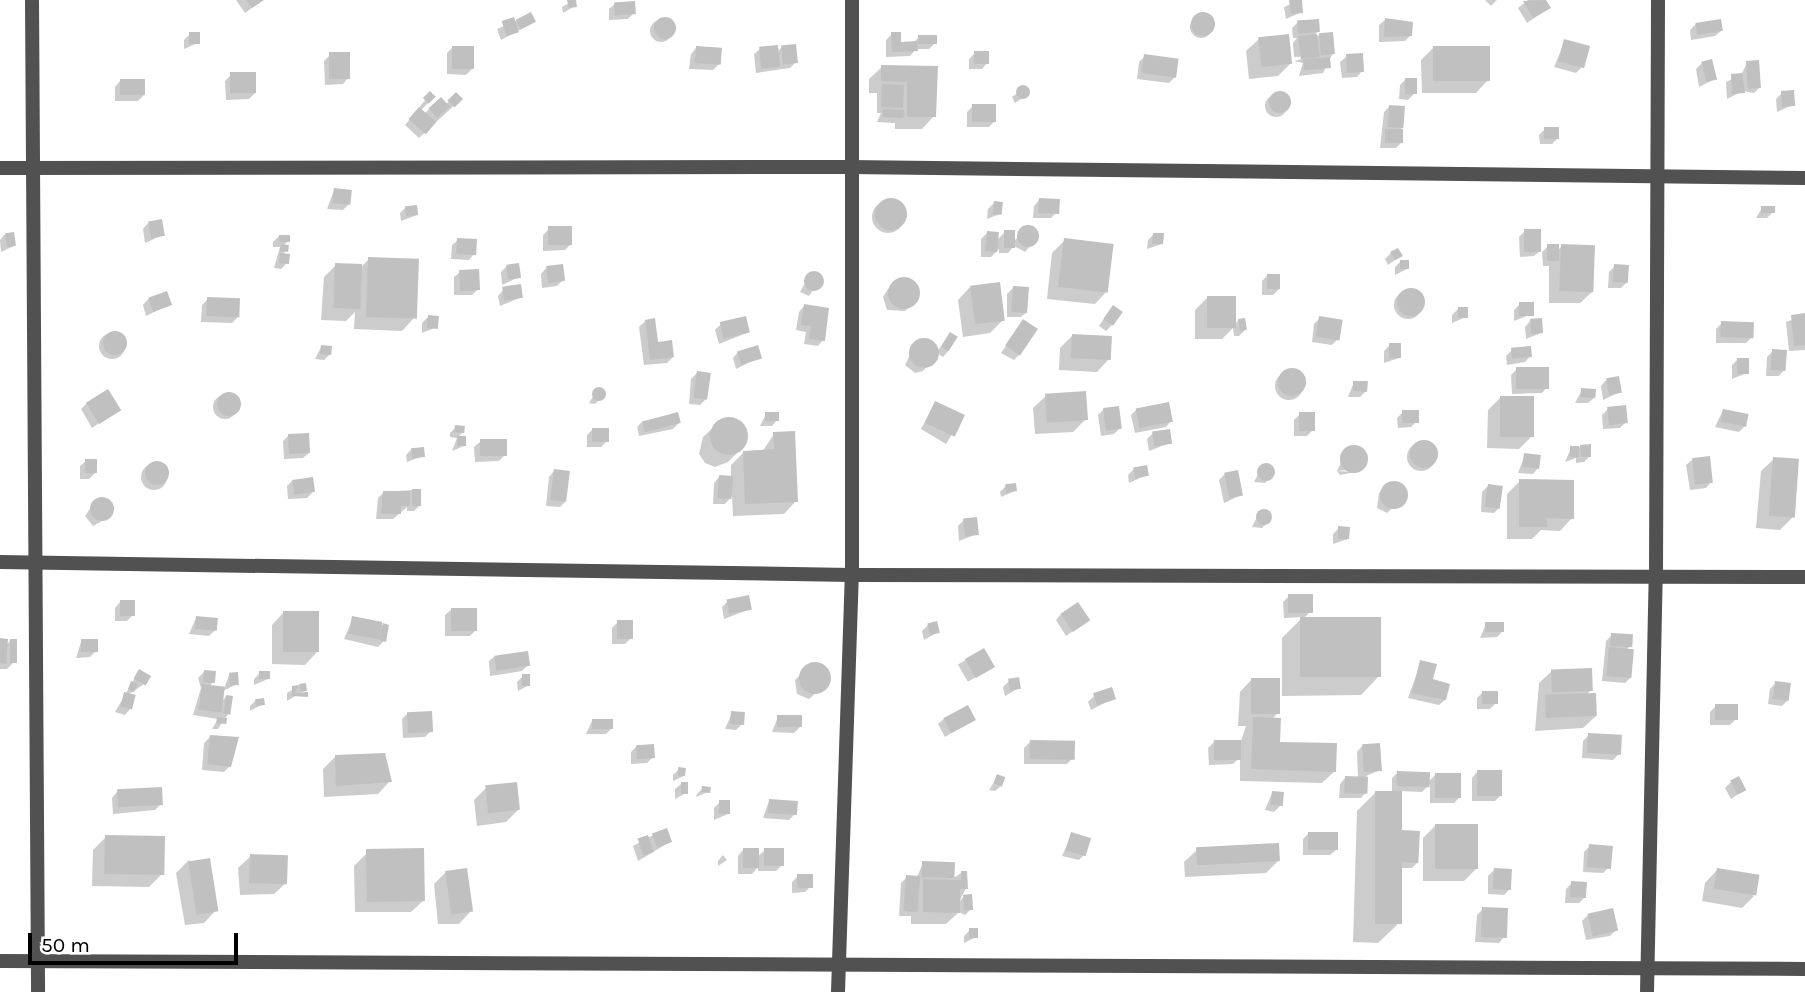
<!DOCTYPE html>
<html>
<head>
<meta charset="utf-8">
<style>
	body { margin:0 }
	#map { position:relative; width:1805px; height:992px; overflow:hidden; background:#fff; font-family:Karla,sans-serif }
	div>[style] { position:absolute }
	.shadow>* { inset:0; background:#0003; transform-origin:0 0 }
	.round { border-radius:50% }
	.building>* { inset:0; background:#c0c0c0; transform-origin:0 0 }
	.minor>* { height:14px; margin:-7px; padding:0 7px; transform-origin:7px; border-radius:7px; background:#515151 }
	span { translate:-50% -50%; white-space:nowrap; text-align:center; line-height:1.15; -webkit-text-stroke:7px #fff; paint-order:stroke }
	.scale { position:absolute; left:28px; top:933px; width:210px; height:32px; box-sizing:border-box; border:4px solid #000; border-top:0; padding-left:9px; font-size:21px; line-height:24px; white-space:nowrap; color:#000; -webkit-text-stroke:5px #fff; paint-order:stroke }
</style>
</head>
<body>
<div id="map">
	<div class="shadow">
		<i style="clip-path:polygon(236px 0,263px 0,245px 13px)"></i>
		<i style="clip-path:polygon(574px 0,575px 6px,563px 13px,562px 7px)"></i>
		<i style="clip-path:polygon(1301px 0,1302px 12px,1286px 19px,1284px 7px)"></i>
		<i style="clip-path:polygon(1485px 0,1497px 0,1491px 6px)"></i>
		<i style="clip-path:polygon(1528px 0,1544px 0,1549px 8px,1527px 23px,1518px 8px)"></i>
		<i style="clip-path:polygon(615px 4px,634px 13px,628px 19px,609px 20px,609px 9px)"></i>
		<i class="round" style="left:1190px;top:16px;width:22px;height:22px"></i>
		<i class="round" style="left:650px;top:20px;width:22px;height:22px"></i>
		<i style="clip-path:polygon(518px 20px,534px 22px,501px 40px,497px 29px)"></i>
		<i style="clip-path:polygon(1385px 20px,1411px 35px,1405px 41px,1379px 42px,1379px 25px)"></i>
		<i style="clip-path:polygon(1298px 22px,1318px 31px,1314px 36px,1331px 34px,1333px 53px,1323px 73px,1299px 76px,1303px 63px,1294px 61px,1314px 56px,1294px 57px,1293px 43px,1297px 38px,1293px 38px,1292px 28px)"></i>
		<i style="clip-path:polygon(1696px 24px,1721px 31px,1715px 36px,1691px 40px,1690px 30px)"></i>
		<i style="clip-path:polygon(190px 34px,198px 43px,184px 49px,184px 40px)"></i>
		<i style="clip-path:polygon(892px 34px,899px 44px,913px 43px,919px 37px,935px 43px,929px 49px,916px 49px,910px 56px,886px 57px,886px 40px)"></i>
		<i style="clip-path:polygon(1259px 39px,1290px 64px,1278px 76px,1249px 79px,1246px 51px)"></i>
		<i style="clip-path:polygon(1565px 41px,1582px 67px,1576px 73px,1554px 67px)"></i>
		<i style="clip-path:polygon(453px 47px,472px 69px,466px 75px,447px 74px,447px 53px)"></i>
		<i style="clip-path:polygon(782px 47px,796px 62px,790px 68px,756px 73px,754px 54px,760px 49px,777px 52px)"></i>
		<i style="clip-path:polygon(1434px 47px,1488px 80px,1476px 93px,1422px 93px,1421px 60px)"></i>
		<i style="clip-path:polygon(696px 48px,719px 64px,713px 70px,689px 69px,691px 54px)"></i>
		<i style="clip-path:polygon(975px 53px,987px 63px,982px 69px,969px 69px,969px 59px)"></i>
		<i style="clip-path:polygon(330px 55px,348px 78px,343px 84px,325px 85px,324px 61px)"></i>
		<i style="clip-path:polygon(1145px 56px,1175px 77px,1169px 83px,1137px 79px,1139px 62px)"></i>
		<i style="clip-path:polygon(1346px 57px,1362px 71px,1357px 77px,1342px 78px,1340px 62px)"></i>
		<i style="clip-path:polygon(1702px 63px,1715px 79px,1699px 87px,1696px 69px)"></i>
		<i style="clip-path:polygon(1747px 63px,1760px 87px,1754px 93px,1743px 91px,1727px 99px,1726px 82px,1741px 75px)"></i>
		<i style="clip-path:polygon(882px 67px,936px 68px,934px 116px,922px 129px,895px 129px,895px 123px,877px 122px,881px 113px,877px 113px,877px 93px,869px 93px,869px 79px)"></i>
		<i style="clip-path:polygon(231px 75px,255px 93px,249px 99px,226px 100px,225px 81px)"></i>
		<i style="clip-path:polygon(1406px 79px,1414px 94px,1408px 100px,1399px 99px,1400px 85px)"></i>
		<i style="clip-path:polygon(120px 81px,144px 95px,138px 101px,115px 101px,115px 87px)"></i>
		<i style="clip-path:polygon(1025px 88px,1027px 95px,1015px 103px,1012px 97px)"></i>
		<i style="clip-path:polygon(1782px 93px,1793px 105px,1777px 112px,1776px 99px)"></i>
		<i style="clip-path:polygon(430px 94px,434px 97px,421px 110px,424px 114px,440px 99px,445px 105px,456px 94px,461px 99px,419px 138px,405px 125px)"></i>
		<i class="round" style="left:1265px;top:95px;width:22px;height:22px"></i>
		<i style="clip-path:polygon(973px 106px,995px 121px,989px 127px,967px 127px,967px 112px)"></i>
		<i style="clip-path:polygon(1390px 106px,1403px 127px,1399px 131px,1402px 142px,1396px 148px,1380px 148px,1384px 112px)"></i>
		<i style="clip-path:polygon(1545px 129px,1558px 138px,1552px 144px,1540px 144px,1539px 135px)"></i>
		<i style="clip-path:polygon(334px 190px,349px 204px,343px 210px,327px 209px)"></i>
		<i style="clip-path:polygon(1039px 200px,1057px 212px,1051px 218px,1033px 218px,1034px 206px)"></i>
		<i class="round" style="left:872px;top:201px;width:32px;height:32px"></i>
		<i style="clip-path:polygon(994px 203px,1000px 214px,987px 219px,988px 209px)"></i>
		<i style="clip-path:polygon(406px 207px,417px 215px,401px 221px,400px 213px)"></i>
		<i style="clip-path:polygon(1762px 208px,1773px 212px,1767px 218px,1756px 218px)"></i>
		<i style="clip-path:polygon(148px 223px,163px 235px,145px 243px,143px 229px)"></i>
		<i style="clip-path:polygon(1029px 227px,1038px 237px,1025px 252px,1014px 246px,1008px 253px,999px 253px,999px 249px,991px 257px,981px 257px,981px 239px,987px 233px,997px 240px,1005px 232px,1013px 242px)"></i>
		<i style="clip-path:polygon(549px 229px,571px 244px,565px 250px,543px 251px,543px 235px)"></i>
		<i style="clip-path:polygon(1525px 231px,1540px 251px,1534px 256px,1520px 257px,1519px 237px)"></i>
		<i style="clip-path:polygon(5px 234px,14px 246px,1px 252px,0 240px)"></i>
		<i style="clip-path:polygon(1154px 234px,1162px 244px,1147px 249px,1148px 240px)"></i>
		<i style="clip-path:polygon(279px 236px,288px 241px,283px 246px,287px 263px,281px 269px,274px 268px,280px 247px,273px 247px,273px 242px)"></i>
		<i style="clip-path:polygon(458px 240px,474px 254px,469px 260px,451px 259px,452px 245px)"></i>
		<i style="clip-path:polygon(1065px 240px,1107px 291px,1095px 304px,1047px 299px,1052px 253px)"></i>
		<i style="clip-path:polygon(1548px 246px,1558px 250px,1562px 246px,1593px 291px,1580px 303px,1549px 303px,1549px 266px,1543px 266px,1542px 252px)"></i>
		<i style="clip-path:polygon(1391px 253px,1401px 256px,1388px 265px,1385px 259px)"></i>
		<i style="clip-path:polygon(369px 259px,414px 318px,402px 331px,354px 329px,355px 312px,346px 321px,321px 320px,324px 277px,336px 265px,362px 266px)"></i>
		<i style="clip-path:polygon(1401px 261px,1407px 269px,1395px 275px,1395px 267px)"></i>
		<i style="clip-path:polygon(507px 266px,519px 277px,502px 285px,501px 272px)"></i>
		<i style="clip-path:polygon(1615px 266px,1626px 283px,1621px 288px,1608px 288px,1609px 272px)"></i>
		<i style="clip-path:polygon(546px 268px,563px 280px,557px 286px,542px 288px,541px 274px)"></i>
		<i style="clip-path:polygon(460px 272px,478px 289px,472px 295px,454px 295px,454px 277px)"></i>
		<i style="clip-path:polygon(810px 274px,821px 279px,809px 296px,800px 292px)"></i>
		<i style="clip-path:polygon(1268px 275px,1279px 289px,1273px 295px,1262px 295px,1262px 281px)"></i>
		<i style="clip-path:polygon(908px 279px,918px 293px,911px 305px,905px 311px,887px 310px,883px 297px,888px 289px)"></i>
		<i style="clip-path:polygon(970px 287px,1003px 320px,990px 333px,963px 337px,958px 300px)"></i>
		<i style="clip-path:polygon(1013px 288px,1027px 312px,1021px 317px,1007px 317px,1007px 294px)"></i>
		<i style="clip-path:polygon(503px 290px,522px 297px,500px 306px,498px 296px)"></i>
		<i class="round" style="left:1394px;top:291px;width:28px;height:28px"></i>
		<i style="clip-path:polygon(1207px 298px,1234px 325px,1239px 320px,1245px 330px,1239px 336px,1234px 336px,1233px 328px,1222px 339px,1195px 339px,1195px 310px)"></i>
		<i style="clip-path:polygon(148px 299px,170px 304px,146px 316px,143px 305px)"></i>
		<i style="clip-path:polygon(208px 299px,238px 317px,232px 323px,201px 322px,202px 305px)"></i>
		<i style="clip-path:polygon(1520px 304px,1532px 314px,1514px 321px,1514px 310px)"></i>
		<i style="clip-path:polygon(804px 306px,823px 340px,818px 346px,804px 344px,806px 332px,796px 330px,799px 312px)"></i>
		<i style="clip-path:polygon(1458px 309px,1466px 317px,1452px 323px,1452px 315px)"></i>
		<i style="clip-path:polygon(1108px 313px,1112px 325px,1106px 331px,1099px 326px)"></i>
		<i style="clip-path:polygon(1805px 315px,1805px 350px,1789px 351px,1786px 322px)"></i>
		<i style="clip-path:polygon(428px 317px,437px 327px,422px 333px,422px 323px)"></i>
		<i style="clip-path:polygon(1320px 318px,1338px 339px,1332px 345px,1312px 342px,1314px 324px)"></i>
		<i style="clip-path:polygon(645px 321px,657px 344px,673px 357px,667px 363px,644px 365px,639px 327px)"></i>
		<i style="clip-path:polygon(1023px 321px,1020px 354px,1014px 360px,1001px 353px)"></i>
		<i style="clip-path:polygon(1530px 321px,1541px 333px,1526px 339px,1525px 327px)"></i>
		<i style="clip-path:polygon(1722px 323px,1752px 337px,1746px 343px,1716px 343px,1716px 329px)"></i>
		<i style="clip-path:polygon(721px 324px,749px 332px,719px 344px,715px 330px)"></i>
		<i class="round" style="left:99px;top:333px;width:26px;height:26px"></i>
		<i style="clip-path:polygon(950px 334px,948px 351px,943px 357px,937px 353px,923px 371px,915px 373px,905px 365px,916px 342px,928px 341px,936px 353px)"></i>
		<i style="clip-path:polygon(1072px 336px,1109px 359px,1097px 372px,1059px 370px,1060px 348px)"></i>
		<i style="clip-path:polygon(1390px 345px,1399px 358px,1384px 363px,1384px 351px)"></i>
		<i style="clip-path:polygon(321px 347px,330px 354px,324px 360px,315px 359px)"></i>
		<i style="clip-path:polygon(1512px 350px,1530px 356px,1525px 362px,1507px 365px,1506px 356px)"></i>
		<i style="clip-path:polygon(1773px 351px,1784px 370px,1779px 376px,1766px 376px,1767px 357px)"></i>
		<i style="clip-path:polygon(738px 352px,760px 357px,736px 369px,733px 358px)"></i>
		<i style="clip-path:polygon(1737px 360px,1747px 373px,1732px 379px,1732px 365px)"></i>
		<i style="clip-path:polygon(1517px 369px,1547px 387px,1542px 393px,1512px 394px,1511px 375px)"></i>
		<i class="round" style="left:1275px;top:372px;width:28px;height:28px"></i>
		<i style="clip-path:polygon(697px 373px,706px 399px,700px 405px,689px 404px,691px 379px)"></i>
		<i style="clip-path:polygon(1606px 380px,1620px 392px,1603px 400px,1601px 386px)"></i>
		<i style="clip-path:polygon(1354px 382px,1366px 391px,1360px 397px,1348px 397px)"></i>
		<i style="clip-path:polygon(597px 390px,603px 391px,601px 398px,595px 404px,589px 403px)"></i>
		<i style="clip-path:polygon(1582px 390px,1594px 398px,1588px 403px,1575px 403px)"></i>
		<i class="round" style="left:213px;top:395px;width:24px;height:24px"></i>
		<i style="clip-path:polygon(1046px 396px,1086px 419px,1073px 432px,1035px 434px,1033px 408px)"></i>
		<i style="clip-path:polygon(1500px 398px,1532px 436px,1519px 449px,1487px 448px,1488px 410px)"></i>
		<i style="clip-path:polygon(87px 403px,118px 410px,92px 428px,81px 409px)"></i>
		<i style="clip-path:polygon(935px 403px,963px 416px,946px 444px,921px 429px)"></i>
		<i style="clip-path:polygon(1104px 409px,1120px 428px,1114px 434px,1101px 436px,1098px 415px)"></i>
		<i style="clip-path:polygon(1137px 409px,1171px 421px,1166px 427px,1135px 433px,1131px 415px)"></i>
		<i style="clip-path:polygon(1608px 409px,1626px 422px,1620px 428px,1603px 429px,1602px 415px)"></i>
		<i style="clip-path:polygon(1723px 410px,1745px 426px,1739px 432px,1715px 427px)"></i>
		<i style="clip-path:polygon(1403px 412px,1417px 421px,1411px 427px,1398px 428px,1397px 418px)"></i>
		<i style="clip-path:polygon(766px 414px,777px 420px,772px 426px,760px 426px)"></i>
		<i style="clip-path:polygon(1300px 414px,1313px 430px,1307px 436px,1294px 436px,1294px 420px)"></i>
		<i style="clip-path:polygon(732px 419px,743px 425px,747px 436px,741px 449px,728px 462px,715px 467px,705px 463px,699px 454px,703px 437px,716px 425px)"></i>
		<i style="clip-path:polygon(643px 421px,679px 423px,673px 429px,639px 436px,637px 427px)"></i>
		<i style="clip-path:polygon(456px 427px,463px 432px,458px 437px,464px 446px,452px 451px,457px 438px,450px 437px,450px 433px)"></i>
		<i style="clip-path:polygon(593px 429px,607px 441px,601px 447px,587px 447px,587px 435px)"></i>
		<i style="clip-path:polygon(1153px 433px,1170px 443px,1149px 451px,1147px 439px)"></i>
		<i style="clip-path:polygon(774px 434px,796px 501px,784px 514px,733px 516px,732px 496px,725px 504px,713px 504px,714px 483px,719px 477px,731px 477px,731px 465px,743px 453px,762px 452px)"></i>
		<i style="clip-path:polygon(289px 435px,309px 453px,303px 458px,284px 459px,283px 441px)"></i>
		<i style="clip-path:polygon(480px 442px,505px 455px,499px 461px,475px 462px,474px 447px)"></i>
		<i class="round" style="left:1407px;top:443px;width:28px;height:28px"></i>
		<i style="clip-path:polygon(1581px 447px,1590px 456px,1584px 462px,1576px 463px,1576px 458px,1565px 462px,1571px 448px)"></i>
		<i style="clip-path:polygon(1348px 448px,1359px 448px,1364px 464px,1359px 469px,1337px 471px)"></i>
		<i style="clip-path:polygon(412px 449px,423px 456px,407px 462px,406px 455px)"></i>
		<i style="clip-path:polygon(1525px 455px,1538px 468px,1533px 474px,1518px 473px)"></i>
		<i style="clip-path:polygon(1774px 459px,1792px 518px,1780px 530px,1756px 528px,1761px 471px)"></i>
		<i style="clip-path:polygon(1692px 460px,1711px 482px,1706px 488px,1690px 490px,1686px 465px)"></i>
		<i style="clip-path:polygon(86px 461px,95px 473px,89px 479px,80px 479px,80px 466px)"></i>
		<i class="round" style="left:141px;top:464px;width:26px;height:26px"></i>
		<i style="clip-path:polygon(1270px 467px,1270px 478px,1265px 483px,1254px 482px,1261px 468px)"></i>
		<i style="clip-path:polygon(1134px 469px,1147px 475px,1129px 483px,1128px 475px)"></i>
		<i style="clip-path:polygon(554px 471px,566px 501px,560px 507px,546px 506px,549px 477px)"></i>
		<i style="clip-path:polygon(1337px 471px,1356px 472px,1340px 475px)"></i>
		<i style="clip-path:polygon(1225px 474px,1241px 495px,1224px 503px,1219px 480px)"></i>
		<i style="clip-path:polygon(293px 480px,313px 492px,307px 498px,288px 499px,287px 486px)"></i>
		<i style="clip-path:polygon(1520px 481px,1572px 518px,1560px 531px,1541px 530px,1532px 539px,1507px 539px,1507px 494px)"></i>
		<i style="clip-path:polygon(1391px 483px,1402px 486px,1406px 495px,1387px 513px,1377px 508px,1379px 493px)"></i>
		<i style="clip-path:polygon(1006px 486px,1015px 491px,1001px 497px,1000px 492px)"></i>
		<i style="clip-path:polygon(1488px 486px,1500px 507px,1494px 513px,1481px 512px,1482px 492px)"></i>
		<i style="clip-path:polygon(413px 490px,420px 505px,414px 511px,407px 511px,407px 507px,393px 519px,376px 519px,378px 498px,384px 492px)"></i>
		<i style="clip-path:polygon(96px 500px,109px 501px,109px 517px,93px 526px,85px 516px)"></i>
		<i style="clip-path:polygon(1259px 513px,1268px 513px,1268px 522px,1262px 528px,1252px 527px)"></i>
		<i style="clip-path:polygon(964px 520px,977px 534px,959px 541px,958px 526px)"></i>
		<i style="clip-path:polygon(1339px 528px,1348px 539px,1333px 544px,1333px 534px)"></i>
		<i style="clip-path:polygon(1289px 596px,1311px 611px,1303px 619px,1379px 676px,1361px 695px,1282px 696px,1282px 638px,1303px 617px,1284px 618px,1283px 602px)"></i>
		<i style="clip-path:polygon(120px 602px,133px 615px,127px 621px,115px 621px,115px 608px)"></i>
		<i style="clip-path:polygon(727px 602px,750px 609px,724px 619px,722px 607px)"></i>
		<i style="clip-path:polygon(451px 610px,476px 630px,470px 636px,445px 636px,445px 615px)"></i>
		<i style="clip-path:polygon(284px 612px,317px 652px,305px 665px,272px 664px,272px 625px)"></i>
		<i style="clip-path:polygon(1061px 614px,1088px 620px,1066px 636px,1056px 620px)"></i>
		<i style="clip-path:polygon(196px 618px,215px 630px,209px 636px,189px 634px)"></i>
		<i style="clip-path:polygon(353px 618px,387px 626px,384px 641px,378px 647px,344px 639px)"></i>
		<i style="clip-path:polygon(618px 622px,631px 638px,625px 644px,612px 644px,612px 628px)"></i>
		<i style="clip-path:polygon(1486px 624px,1503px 631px,1497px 637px,1480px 638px)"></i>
		<i style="clip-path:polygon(928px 625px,938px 632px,924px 640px,922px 631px)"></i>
		<i style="clip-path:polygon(1612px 635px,1631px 645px,1626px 650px,1631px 677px,1625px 683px,1602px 681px,1606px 641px)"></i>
		<i style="clip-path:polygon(0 639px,6px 645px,11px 640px,13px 663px,7px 669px,0 669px)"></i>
		<i style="clip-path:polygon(81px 642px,96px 651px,90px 657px,76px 658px)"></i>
		<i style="left:983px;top:650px;width:20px;height:29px;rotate:60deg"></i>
		<i style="clip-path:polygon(495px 656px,528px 665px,522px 671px,490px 676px,489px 661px)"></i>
		<i style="clip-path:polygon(1421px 662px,1445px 700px,1439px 705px,1408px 698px)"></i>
		<i style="clip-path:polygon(817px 665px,827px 672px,829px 681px,809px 699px,797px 694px,795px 680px,808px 667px)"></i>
		<i style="clip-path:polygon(139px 671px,144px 684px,128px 695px,130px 709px,125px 715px,115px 712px)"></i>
		<i style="clip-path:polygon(1552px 671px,1591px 690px,1586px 695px,1596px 716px,1583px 728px,1535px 731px,1539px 683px)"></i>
		<i style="clip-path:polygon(204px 672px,213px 682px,209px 687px,224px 689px,229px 675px,237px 684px,223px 691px,222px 701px,226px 697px,228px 714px,218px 729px,212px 729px,218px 719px,193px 715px,201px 688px,198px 678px)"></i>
		<i style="clip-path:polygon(260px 673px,268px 679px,254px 685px,254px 679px)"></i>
		<i style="clip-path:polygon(523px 676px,529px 685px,518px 691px,517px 682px)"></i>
		<i style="clip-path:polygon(1252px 679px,1277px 714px,1272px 719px,1278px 744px,1335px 771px,1322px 783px,1240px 781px,1240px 757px,1233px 764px,1209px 765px,1208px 748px,1214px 742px,1241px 741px,1246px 726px,1238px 726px,1240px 692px)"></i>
		<i style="clip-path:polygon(1009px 681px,1019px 688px,1005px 696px,1003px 687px)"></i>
		<i style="clip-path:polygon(1776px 683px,1788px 700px,1782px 706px,1768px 704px,1770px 689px)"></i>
		<i style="clip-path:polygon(300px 685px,305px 690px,287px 701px,287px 693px)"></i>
		<i style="clip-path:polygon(1483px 692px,1496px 703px,1490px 709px,1477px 709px,1477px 698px)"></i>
		<i style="clip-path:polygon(1094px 696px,1114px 698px,1091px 710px,1088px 702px)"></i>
		<i style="clip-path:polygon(256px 700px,263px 704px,250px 711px,250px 706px)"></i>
		<i style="clip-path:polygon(1716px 706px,1736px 719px,1730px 725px,1710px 725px,1710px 712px)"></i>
		<i style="clip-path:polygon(408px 713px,431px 731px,425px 737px,403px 738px,402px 719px)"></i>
		<i style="clip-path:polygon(732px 713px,742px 724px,736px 730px,725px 729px)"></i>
		<i style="clip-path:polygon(778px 717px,800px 727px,794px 733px,772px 732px)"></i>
		<i style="clip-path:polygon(944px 719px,974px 719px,945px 737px,938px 724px)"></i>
		<i style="clip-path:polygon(592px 721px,612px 728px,606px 734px,586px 734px)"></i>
		<i style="clip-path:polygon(1589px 735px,1619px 754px,1613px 760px,1582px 758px,1583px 741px)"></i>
		<i style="clip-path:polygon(210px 737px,230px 766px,224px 772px,202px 770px,204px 743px)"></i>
		<i style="clip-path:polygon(1030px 742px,1073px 758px,1067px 764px,1024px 764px,1024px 748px)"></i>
		<i style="clip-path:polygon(637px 746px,653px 757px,647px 763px,631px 764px,631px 752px)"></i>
		<i style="clip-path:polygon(1362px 746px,1380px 770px,1366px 776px,1366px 792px,1361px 798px,1339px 798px,1340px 784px,1345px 778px,1358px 778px,1357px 752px)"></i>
		<i style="clip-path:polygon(335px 757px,390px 781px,378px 794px,324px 797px,323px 769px)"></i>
		<i style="clip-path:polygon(679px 769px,684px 776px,673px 781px,673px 775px)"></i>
		<i style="clip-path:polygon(1398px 772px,1428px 782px,1435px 775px,1460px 797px,1454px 803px,1430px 803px,1430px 784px,1422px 792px,1400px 791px,1399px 836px,1403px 832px,1418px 862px,1412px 868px,1398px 868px,1397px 925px,1378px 943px,1353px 942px,1357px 811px,1376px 792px,1392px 793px,1392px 778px)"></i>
		<i style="clip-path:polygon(1477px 772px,1501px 795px,1495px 801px,1472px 801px,1472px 778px)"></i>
		<i style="clip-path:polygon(998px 776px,1001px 786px,995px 791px,989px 790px)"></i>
		<i style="clip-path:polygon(1731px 782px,1744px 790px,1731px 799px,1725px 788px)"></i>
		<i style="clip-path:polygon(681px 784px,686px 793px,675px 799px,675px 789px)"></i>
		<i style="clip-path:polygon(486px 788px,519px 809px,506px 822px,477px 826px,474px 800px)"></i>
		<i style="clip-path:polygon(703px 788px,708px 792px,696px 797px,697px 794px)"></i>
		<i style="clip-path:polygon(117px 792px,161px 804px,155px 810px,113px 814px,112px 798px)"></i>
		<i style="clip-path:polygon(1272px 793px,1280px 806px,1274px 812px,1265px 810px)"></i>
		<i style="clip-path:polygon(769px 801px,795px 814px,789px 820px,763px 818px)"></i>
		<i style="clip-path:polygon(720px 802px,728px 814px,714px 820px,714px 808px)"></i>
		<i style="clip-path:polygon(1435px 826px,1476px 869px,1464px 881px,1423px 881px,1423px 838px)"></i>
		<i style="clip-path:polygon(1309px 833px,1336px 850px,1330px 855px,1303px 855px,1303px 839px)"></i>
		<i style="clip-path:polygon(1072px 834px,1084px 855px,1079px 860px,1062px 856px)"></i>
		<i style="clip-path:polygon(653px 835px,670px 842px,638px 861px,633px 846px)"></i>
		<i style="clip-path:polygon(106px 837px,161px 875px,149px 887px,92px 886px,93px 850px)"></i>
		<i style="clip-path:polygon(1590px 846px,1609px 867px,1603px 873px,1583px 872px,1584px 852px)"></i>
		<i style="clip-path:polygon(743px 850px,757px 857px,765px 850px,782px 865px,776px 871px,758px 871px,758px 867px,752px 874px,738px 874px,738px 856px)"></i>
		<i style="clip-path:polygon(1197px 850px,1279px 860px,1266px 873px,1185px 877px,1184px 862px)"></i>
		<i style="clip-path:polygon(367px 853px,424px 900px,411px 912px,355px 912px,354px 866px)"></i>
		<i style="clip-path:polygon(723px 855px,727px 860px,718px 866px,718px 861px)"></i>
		<i style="clip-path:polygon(251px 856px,287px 882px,274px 894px,240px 895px,238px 868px)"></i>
		<i style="clip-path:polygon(189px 860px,216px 910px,204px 923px,185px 925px,176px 873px)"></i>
		<i style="clip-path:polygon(923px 863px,953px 878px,949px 881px,961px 873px,966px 888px,959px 902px,964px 896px,971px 909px,965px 915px,959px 912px,946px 924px,911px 924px,911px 916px,899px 916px,901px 883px,907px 877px,917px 877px)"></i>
		<i style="clip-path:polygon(1494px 870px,1510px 889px,1504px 895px,1488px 894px,1488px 876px)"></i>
		<i style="clip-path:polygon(1717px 870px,1754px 896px,1742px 908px,1702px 901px,1705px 883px)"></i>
		<i style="clip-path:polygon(446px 872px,471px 911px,459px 924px,438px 924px,434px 884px)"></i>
		<i style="clip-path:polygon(798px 876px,811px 886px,805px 892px,792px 893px,792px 882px)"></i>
		<i style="clip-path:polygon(1572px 883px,1585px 897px,1579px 903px,1565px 903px,1566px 889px)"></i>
		<i style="clip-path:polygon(1483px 909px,1504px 937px,1499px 943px,1475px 942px,1477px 915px)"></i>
		<i style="clip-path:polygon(1588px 915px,1616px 930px,1610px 936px,1586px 940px,1582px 921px)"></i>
		<i style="clip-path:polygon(970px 930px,976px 937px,964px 943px,964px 936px)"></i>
	</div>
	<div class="building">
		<i style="clip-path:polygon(246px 0,264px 0,252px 8px)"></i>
		<i style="clip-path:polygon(567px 0,576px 0,577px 7px,569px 8px)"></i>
		<i style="clip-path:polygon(1289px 0,1302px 0,1303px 13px,1291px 14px)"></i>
		<i style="clip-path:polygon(1546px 0,1551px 8px,1533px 18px,1523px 1px)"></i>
		<i style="left:635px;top:1px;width:13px;height:21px;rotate:86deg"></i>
		<i style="left:531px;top:12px;width:11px;height:17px;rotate:63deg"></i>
		<i class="round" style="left:1191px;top:12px;width:24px;height:24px"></i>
		<i class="round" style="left:654px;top:17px;width:22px;height:22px"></i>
		<i style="left:514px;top:17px;width:16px;height:13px;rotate:72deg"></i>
		<i style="clip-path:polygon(1385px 18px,1413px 22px,1412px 36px,1384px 37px)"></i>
		<i style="left:1319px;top:19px;width:13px;height:22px;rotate:86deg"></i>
		<i style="left:1721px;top:19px;width:12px;height:26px;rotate:81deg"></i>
		<i style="left:189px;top:32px;width:11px;height:12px"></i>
		<i style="clip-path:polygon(891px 32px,901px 32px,901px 42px,917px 41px,918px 51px,892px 52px)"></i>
		<i style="left:1333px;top:32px;width:22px;height:14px;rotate:85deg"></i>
		<i style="left:1289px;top:34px;width:30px;height:31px;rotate:84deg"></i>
		<i style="left:1317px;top:34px;width:23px;height:19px;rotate:83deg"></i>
		<i style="left:918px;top:35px;width:19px;height:9px"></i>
		<i style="left:1564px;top:39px;width:27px;height:23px;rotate:15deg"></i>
		<i style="left:796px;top:44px;width:19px;height:15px;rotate:84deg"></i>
		<i style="left:778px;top:45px;width:22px;height:19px;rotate:85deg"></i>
		<i style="left:452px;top:46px;width:22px;height:23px"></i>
		<i style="left:696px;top:46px;width:26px;height:17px;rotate:4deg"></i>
		<i style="left:1433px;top:46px;width:57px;height:35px"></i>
		<i style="left:974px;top:51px;width:15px;height:13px"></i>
		<i style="left:350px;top:52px;width:27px;height:21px;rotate:90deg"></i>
		<i style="left:1363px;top:53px;width:19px;height:17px;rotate:87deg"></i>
		<i style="left:1144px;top:54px;width:35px;height:19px;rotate:8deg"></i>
		<i style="left:1330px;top:57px;width:11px;height:27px;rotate:85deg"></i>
		<i style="left:1712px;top:59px;width:21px;height:11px;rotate:76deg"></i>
		<i style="left:1759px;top:60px;width:28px;height:13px;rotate:86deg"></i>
		<i style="clip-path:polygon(881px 65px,938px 66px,936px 117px,907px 117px,907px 82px,881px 81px)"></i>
		<i style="left:256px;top:72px;width:21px;height:26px;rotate:90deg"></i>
		<i style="clip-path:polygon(1742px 73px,1745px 93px,1732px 94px,1731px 74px)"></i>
		<i style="left:1405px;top:78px;width:12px;height:16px"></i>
		<i style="left:145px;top:79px;width:16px;height:25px;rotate:90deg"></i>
		<i style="left:882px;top:84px;width:22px;height:23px;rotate:3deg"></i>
		<i class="round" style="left:1016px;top:85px;width:14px;height:14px"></i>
		<i style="left:1794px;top:90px;width:16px;height:13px;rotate:86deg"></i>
		<i class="round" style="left:1269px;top:91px;width:22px;height:22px"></i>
		<i style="left:430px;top:91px;width:8px;height:10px;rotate:45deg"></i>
		<i style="left:456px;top:92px;width:10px;height:12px;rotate:45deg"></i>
		<i style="left:441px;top:97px;width:13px;height:17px;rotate:48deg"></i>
		<i style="left:972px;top:104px;width:24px;height:18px"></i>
		<i style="left:1389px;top:105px;width:16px;height:22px;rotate:4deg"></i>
		<i style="left:419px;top:107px;width:23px;height:16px;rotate:41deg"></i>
		<i style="left:883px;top:109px;width:21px;height:8px;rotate:3deg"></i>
		<i style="left:1544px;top:127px;width:15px;height:12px"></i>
		<i style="left:1385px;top:129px;width:18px;height:14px"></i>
		<i style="left:334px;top:188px;width:18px;height:15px;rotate:6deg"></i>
		<i class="round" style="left:875px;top:198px;width:32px;height:32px"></i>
		<i style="left:1039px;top:198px;width:21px;height:15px;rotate:3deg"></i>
		<i style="left:994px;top:201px;width:9px;height:13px;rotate:6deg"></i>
		<i style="left:417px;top:205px;width:10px;height:12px;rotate:84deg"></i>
		<i style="left:1761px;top:206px;width:14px;height:7px"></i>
		<i style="left:162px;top:219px;width:17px;height:14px;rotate:80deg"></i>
		<i class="round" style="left:1017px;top:225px;width:22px;height:22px"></i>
		<i style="left:572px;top:226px;width:19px;height:24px;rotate:90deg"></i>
		<i style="left:1524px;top:229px;width:17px;height:23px"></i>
		<i style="left:1004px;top:230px;width:11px;height:18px"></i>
		<i style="left:987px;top:231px;width:12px;height:20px;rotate:5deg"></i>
		<i style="left:14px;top:232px;width:14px;height:9px;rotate:82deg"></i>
		<i style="clip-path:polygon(1153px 233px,1164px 233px,1163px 244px,1152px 244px)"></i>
		<i style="left:279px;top:235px;width:11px;height:7px"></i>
		<i style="left:457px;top:238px;width:20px;height:16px;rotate:3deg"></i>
		<i style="left:1064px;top:238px;width:50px;height:49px;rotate:7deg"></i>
		<i style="left:281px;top:244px;width:8px;height:7px;rotate:7deg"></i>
		<i style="left:1547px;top:244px;width:12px;height:17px"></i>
		<i style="left:1561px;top:244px;width:34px;height:47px;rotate:2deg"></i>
		<i style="clip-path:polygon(1398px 248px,1403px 256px,1395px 260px,1390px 252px)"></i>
		<i style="left:280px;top:253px;width:10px;height:10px;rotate:6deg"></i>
		<i style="left:368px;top:257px;width:51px;height:60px;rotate:2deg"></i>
		<i style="left:1400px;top:260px;width:9px;height:9px"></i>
		<i style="left:335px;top:263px;width:27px;height:45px;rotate:2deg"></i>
		<i style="left:519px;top:263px;width:15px;height:13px;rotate:82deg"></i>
		<i style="left:563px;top:264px;width:17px;height:17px;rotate:83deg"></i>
		<i style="left:1614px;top:264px;width:15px;height:18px;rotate:4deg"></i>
		<i style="left:479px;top:269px;width:21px;height:20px;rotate:87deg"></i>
		<i class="round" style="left:804px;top:271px;width:20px;height:20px"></i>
		<i style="left:1267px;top:274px;width:13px;height:15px"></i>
		<i class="round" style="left:888px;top:277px;width:32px;height:32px"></i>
		<i style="left:1000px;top:282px;width:39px;height:30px;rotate:83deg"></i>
		<i style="left:521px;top:284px;width:14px;height:19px;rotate:82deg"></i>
		<i style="left:1013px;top:286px;width:16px;height:26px;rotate:4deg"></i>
		<i class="round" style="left:1397px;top:288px;width:28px;height:28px"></i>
		<i style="left:167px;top:291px;width:15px;height:20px;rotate:70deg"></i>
		<i style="left:1207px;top:296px;width:29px;height:32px"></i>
		<i style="left:207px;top:297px;width:33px;height:19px;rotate:2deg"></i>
		<i style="left:1519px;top:302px;width:15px;height:14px"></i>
		<i style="clip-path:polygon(804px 304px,829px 308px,825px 341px,809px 339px,811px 326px,801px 325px)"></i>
		<i style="left:1113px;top:305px;width:12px;height:17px;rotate:35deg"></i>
		<i style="left:1458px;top:307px;width:10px;height:11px"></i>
		<i style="clip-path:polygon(1805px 313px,1805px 345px,1794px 346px,1791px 315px)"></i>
		<i style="left:428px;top:315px;width:11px;height:13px;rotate:5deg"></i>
		<i style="left:746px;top:316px;width:17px;height:27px;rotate:77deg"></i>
		<i style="left:1319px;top:316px;width:24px;height:21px;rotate:9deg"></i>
		<i style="clip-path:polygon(655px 318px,658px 342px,672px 340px,674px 357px,650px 360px,645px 320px)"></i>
		<i style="left:1245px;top:318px;width:12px;height:7px;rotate:81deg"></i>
		<i style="left:1542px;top:318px;width:15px;height:12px;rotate:86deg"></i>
		<i style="left:1023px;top:319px;width:18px;height:32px;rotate:34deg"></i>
		<i style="left:1721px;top:321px;width:33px;height:16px;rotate:2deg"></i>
		<i class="round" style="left:103px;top:331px;width:24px;height:24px"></i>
		<i style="left:950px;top:332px;width:9px;height:17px;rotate:32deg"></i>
		<i style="left:1072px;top:334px;width:40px;height:24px;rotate:3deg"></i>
		<i class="round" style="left:909px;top:338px;width:30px;height:30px"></i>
		<i style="left:1389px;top:343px;width:12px;height:15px"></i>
		<i style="left:321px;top:345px;width:11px;height:9px;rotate:5deg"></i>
		<i style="left:758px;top:345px;width:14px;height:22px;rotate:73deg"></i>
		<i style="left:1531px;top:346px;width:11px;height:20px;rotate:85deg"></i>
		<i style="left:1772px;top:349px;width:15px;height:21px;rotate:4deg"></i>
		<i style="left:1737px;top:358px;width:12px;height:16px"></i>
		<i style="left:1516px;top:367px;width:33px;height:22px"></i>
		<i class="round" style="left:1278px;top:368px;width:28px;height:28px"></i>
		<i style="left:697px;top:371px;width:14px;height:27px;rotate:8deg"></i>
		<i style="left:1619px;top:376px;width:17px;height:13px;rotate:80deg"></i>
		<i style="clip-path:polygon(1353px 381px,1368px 381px,1367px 392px,1353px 391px)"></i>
		<i class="round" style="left:592px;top:387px;width:14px;height:14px"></i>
		<i style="left:1581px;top:388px;width:15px;height:9px;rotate:4deg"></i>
		<i style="left:108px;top:389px;width:25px;height:26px;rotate:58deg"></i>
		<i style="left:1086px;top:391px;width:29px;height:41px;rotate:86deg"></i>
		<i class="round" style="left:217px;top:392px;width:24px;height:24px"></i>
		<i style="left:1500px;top:396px;width:34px;height:41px"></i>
		<i style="left:935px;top:401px;width:33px;height:24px;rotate:25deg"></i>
		<i style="left:1169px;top:402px;width:20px;height:34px;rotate:79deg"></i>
		<i style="left:1626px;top:405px;width:18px;height:19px;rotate:84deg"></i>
		<i style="left:1119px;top:406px;width:23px;height:16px;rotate:83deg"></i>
		<i style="left:1723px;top:409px;width:26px;height:13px;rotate:11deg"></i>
		<i style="left:1402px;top:410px;width:17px;height:13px"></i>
		<i style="left:678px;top:412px;width:11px;height:37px;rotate:75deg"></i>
		<i style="left:765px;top:412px;width:14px;height:9px"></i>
		<i style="left:1299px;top:412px;width:16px;height:19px"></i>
		<i class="round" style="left:710px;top:417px;width:38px;height:38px"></i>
		<i style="left:455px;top:425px;width:10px;height:7px;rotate:6deg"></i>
		<i style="left:592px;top:428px;width:17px;height:14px"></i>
		<i style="left:1170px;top:429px;width:15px;height:18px;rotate:82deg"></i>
		<i style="clip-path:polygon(795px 431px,798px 502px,745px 504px,743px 451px,774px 449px,773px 432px)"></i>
		<i style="left:309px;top:433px;width:20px;height:21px;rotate:87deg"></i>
		<i style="left:457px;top:436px;width:9px;height:10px"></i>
		<i style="left:507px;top:439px;width:17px;height:27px;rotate:90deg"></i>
		<i class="round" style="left:1410px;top:440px;width:28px;height:28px"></i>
		<i style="clip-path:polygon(1591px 444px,1591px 457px,1581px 457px,1580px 445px)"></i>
		<i class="round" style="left:1340px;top:445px;width:28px;height:28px"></i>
		<i style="left:1570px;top:446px;width:9px;height:11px"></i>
		<i style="left:424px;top:447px;width:10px;height:13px;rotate:84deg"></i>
		<i style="left:1524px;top:453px;width:17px;height:14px;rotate:7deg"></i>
		<i style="left:1710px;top:456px;width:27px;height:18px;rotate:84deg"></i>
		<i style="left:1773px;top:457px;width:26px;height:59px;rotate:4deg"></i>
		<i style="left:85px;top:459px;width:12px;height:14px"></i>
		<i class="round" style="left:145px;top:461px;width:24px;height:24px"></i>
		<i class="round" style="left:1257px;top:463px;width:18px;height:18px"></i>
		<i style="left:1147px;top:465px;width:11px;height:14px;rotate:80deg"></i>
		<i style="left:554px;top:469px;width:16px;height:31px;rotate:7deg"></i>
		<i style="left:1238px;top:470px;width:26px;height:14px;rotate:79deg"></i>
		<i style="left:719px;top:475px;width:14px;height:23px;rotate:4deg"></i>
		<i style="left:313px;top:477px;width:15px;height:21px;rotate:82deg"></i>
		<i style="clip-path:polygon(1519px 479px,1574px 480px,1574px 519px,1547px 518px,1547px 527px,1519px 527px)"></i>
		<i class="round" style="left:1380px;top:481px;width:28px;height:28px"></i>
		<i style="left:1016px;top:483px;width:8px;height:11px;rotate:83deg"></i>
		<i style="left:1488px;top:484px;width:15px;height:23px;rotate:8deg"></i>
		<i style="left:412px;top:489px;width:9px;height:17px"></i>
		<i style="clip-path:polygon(383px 491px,410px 491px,410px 506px,401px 506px,401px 514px,381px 514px)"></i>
		<i class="round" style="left:90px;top:497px;width:24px;height:24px"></i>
		<i class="round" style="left:1256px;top:509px;width:16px;height:16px"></i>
		<i style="left:977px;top:517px;width:18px;height:14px;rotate:84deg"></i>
		<i style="clip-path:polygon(1338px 526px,1350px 527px,1349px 539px,1338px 539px)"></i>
		<i style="left:1288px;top:594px;width:25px;height:19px"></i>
		<i style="left:749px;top:595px;width:15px;height:23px;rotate:79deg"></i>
		<i style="left:120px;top:600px;width:15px;height:16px"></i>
		<i style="left:1078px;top:602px;width:22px;height:21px;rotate:56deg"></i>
		<i style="left:451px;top:608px;width:26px;height:23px"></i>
		<i style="left:283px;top:611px;width:36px;height:41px"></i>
		<i style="left:196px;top:616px;width:22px;height:13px;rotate:5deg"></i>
		<i style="left:352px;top:616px;width:31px;height:18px;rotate:11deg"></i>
		<i style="left:1381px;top:617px;width:60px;height:81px;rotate:90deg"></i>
		<i style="left:617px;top:620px;width:16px;height:19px"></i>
		<i style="left:937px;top:621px;width:12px;height:10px;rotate:76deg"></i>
		<i style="left:1504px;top:622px;width:10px;height:19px;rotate:90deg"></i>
		<i style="clip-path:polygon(383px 623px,389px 625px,386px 642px,379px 640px)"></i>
		<i style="left:1611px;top:633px;width:22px;height:13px;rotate:3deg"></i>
		<i style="clip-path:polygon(0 638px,8px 639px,6px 664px,0 663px)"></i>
		<i style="left:10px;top:639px;width:7px;height:24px"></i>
		<i style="left:98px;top:639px;width:13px;height:17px;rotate:90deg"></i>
		<i style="left:1609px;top:647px;width:25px;height:29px;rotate:5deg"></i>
		<i style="left:984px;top:648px;width:22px;height:22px;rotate:60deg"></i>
		<i style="left:528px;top:651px;width:15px;height:34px;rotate:82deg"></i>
		<i style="clip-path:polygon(1420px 660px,1437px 664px,1433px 679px,1450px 684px,1446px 700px,1412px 693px)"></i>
		<i class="round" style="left:799px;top:662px;width:32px;height:32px"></i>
		<i style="left:1592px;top:668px;width:23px;height:41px;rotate:88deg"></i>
		<i style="left:139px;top:669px;width:14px;height:11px;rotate:30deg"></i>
		<i style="left:204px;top:670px;width:12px;height:12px;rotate:5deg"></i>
		<i style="left:259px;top:671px;width:11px;height:8px"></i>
		<i style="left:238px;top:672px;width:13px;height:9px;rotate:86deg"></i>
		<i style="left:522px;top:674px;width:8px;height:12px"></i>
		<i style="left:1019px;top:677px;width:12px;height:11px;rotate:81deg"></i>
		<i style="left:1251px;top:678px;width:29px;height:36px"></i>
		<i style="clip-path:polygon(131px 681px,138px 684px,134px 692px,128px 689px)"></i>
		<i style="left:1775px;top:681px;width:16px;height:18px;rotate:7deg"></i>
		<i style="clip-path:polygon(306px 683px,307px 691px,301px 692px,299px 684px)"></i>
		<i style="left:202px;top:684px;width:23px;height:26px;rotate:7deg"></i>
		<i style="clip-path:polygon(299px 685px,295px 693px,308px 692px,308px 697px,292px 696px,292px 686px)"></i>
		<i style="left:1112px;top:687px;width:13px;height:20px;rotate:72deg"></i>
		<i style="left:1482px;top:691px;width:16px;height:13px"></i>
		<i style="left:124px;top:692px;width:12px;height:15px;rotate:14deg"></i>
		<i style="left:1596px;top:693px;width:23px;height:51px;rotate:88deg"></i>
		<i style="left:226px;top:695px;width:7px;height:19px;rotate:8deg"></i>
		<i style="left:264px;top:698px;width:7px;height:9px;rotate:82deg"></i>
		<i style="left:1738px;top:704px;width:16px;height:23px;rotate:90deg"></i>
		<i style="left:968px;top:705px;width:17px;height:28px;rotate:62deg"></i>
		<i style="left:432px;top:711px;width:21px;height:25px;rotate:87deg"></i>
		<i style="left:731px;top:711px;width:14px;height:13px;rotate:4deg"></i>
		<i style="left:777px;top:715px;width:25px;height:12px"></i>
		<i style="left:217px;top:717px;width:10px;height:6px;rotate:6deg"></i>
		<i style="clip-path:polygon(1253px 717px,1281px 718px,1280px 742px,1337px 743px,1336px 772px,1251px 769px)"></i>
		<i style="left:592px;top:719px;width:21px;height:10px"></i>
		<i style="left:1588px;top:733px;width:34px;height:20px;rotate:3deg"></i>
		<i style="clip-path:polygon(210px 735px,239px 737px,231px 767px,207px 764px)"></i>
		<i style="left:1030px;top:740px;width:45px;height:19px;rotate:1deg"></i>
		<i style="left:1214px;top:740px;width:27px;height:20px"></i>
		<i style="left:1380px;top:743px;width:28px;height:18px;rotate:86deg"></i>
		<i style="left:654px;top:744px;width:14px;height:18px;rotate:86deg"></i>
		<i style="clip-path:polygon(385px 753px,392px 782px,336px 786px,335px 755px)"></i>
		<i style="clip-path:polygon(678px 767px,686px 768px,685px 776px,678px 776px)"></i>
		<i style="left:1477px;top:770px;width:25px;height:26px"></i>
		<i style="left:1397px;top:771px;width:33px;height:15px;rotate:2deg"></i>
		<i style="left:1435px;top:773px;width:26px;height:25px"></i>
		<i style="left:997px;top:774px;width:9px;height:10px;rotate:21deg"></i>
		<i style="left:1345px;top:776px;width:23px;height:17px;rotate:2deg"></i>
		<i style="left:1739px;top:776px;width:16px;height:10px;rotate:63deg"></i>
		<i style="left:517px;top:782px;width:28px;height:32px;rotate:84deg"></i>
		<i style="left:681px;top:782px;width:7px;height:12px"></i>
		<i style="left:702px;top:786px;width:9px;height:6px;rotate:6deg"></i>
		<i style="left:162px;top:787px;width:18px;height:45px;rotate:87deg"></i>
		<i style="left:1272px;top:791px;width:12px;height:14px;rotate:5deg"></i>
		<i style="left:1375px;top:791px;width:27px;height:133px"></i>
		<i style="left:769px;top:799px;width:29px;height:14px;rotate:4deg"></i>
		<i style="left:719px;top:800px;width:11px;height:14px"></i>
		<i style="left:1435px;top:824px;width:43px;height:45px"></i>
		<i style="left:667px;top:828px;width:15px;height:16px;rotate:70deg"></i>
		<i style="left:1402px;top:830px;width:18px;height:32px;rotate:3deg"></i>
		<i style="left:1071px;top:832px;width:21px;height:19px;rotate:17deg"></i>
		<i style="left:1308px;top:832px;width:30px;height:18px"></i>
		<i style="left:105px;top:835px;width:60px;height:39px;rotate:1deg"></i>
		<i style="left:648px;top:835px;width:18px;height:11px;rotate:71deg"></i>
		<i style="left:1279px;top:843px;width:18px;height:83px;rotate:87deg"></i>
		<i style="left:1589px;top:844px;width:24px;height:23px;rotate:5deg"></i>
		<i style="left:424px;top:848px;width:53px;height:58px;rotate:89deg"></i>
		<i style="left:743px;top:848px;width:16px;height:20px"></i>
		<i style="left:764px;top:848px;width:20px;height:18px"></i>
		<i style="left:250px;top:854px;width:38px;height:29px;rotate:2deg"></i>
		<i style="left:210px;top:858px;width:54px;height:22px;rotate:81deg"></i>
		<i style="left:922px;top:861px;width:33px;height:16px;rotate:2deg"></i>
		<i style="left:467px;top:868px;width:44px;height:22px;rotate:82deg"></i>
		<i style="left:1494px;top:868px;width:18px;height:21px;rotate:3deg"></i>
		<i style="left:1717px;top:868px;width:43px;height:21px;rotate:9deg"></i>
		<i style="clip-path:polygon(961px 871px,967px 871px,968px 889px,960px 889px,960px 913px,923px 912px,923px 879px,961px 880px)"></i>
		<i style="left:797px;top:874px;width:16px;height:14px"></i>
		<i style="left:906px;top:875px;width:14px;height:36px;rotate:4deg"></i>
		<i style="left:1571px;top:881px;width:16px;height:16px;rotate:4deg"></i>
		<i style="left:972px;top:894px;width:16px;height:9px;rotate:86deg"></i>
		<i style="left:1482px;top:907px;width:26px;height:30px;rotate:2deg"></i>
		<i style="left:1613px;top:908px;width:23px;height:26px;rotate:77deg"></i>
		<i style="left:969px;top:928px;width:9px;height:10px"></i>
	</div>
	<div class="minor">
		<i style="left:32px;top:0;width:992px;rotate:89.65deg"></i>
		<i style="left:0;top:168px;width:849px;rotate:-0.07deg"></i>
		<i style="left:849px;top:167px;width:956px;rotate:0.66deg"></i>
		<i style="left:0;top:562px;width:852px;rotate:0.87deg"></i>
		<i style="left:852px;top:575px;width:953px;rotate:0.12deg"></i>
		<i style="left:0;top:961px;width:1805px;rotate:0.25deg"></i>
		<i style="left:838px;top:992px;width:417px;rotate:-88.1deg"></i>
		<i style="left:852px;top:575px;width:575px;rotate:-90deg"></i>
		<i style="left:1647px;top:992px;width:417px;rotate:-88.8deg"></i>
		<i style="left:1656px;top:575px;width:575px;rotate:-89.8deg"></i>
	</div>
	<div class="scale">50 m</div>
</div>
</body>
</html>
